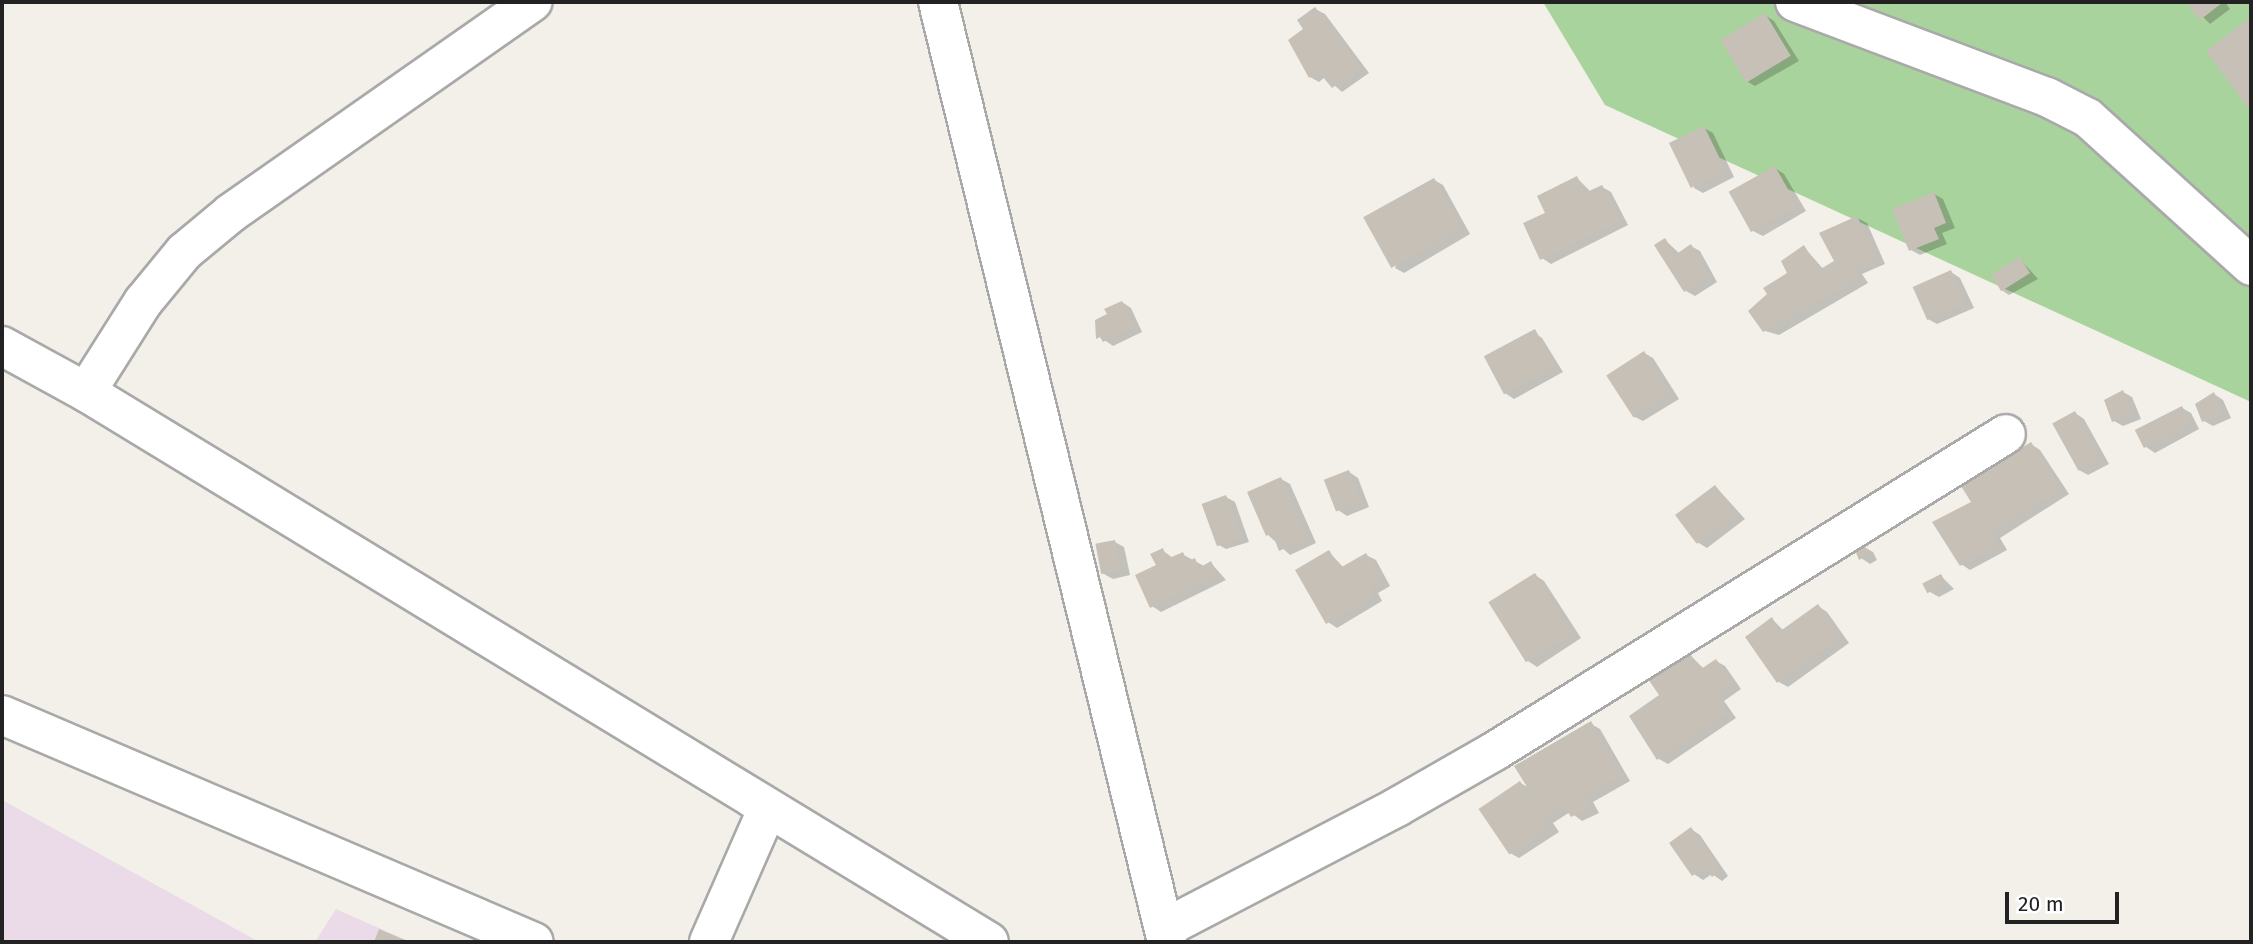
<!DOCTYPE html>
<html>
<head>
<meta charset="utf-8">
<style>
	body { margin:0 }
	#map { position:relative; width:2253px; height:944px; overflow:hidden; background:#f2f0e9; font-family:"Fira Sans",sans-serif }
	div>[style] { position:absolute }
	.industrial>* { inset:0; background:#ebdae7 }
	.forest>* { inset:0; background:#a9d39c }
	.shadow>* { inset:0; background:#0003 }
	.building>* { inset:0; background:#c7c0b7; transform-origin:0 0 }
	.roads { filter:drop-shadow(2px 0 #a9a9a9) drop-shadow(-2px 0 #a9a9a9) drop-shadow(0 2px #a9a9a9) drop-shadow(0 -2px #a9a9a9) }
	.street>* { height:38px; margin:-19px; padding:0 19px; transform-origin:19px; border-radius:19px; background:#fff }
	span { translate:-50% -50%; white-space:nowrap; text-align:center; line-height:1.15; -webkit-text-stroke:7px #fff; paint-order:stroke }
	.frame { position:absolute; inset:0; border:4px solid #222; pointer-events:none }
	.scale { position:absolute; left:2005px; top:892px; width:114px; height:32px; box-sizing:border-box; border:4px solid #222; border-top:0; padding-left:9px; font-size:21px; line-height:24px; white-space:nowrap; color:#222; -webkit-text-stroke:5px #fff; paint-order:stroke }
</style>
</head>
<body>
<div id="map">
	<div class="industrial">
		<i style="clip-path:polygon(2px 800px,259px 942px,2px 942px)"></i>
		<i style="clip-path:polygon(336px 909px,410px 942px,315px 942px)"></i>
	</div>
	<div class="forest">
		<i style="clip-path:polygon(1543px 2px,2251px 2px,2251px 402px,1605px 105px)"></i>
	</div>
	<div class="shadow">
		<i style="clip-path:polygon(2188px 2px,2225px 2px,2230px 9px,2210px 24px)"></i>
		<i style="clip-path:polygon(1315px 9px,1325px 14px,1369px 73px,1342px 92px,1325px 77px,1319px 82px,1310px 77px,1306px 29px)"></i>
		<i style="clip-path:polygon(1765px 15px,1774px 21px,1799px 61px,1755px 86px,1746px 81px)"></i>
		<i style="clip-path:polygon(1704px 128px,1713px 133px,1734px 177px,1703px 193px,1694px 188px)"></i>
		<i style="clip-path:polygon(1775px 168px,1784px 174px,1806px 211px,1763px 236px,1753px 231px)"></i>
		<i style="clip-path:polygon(1577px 178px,1591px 192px,1602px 187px,1611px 192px,1628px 225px,1551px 264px,1542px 258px)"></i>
		<i style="clip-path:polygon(1434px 180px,1443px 185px,1470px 234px,1404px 273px,1395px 268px)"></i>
		<i style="clip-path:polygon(1934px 194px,1943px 199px,1955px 228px,1942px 233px,1947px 244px,1920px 255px,1911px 250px)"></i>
		<i style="clip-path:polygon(1857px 218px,1867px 223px,1885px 264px,1862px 274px,1868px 283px,1779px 335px,1765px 331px,1804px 247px,1824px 270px,1837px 261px)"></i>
		<i style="clip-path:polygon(1665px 240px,1680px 254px,1691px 246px,1700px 251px,1717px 282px,1695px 296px,1686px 291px,1656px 246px)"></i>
		<i style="clip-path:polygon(2020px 259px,2038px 279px,2009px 295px,2000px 289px)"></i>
		<i style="clip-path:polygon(1951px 272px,1960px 278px,1974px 308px,1937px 324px,1928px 319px)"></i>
		<i style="clip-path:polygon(1122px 302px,1131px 308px,1142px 332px,1113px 346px,1096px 334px)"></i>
		<i style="clip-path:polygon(1533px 332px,1542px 338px,1563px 372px,1514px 399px,1505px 393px)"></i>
		<i style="clip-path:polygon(1644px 353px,1653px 358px,1679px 399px,1643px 421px,1633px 416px)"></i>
		<i style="clip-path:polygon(2123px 392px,2132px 397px,2141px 419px,2123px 426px,2114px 421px)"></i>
		<i style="clip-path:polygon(2214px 394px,2223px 400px,2231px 418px,2213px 426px,2204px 421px)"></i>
		<i style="clip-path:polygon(2182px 408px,2191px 413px,2199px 429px,2155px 453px,2146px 447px)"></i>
		<i style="clip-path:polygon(2075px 413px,2084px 419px,2109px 464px,2088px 475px,2079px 470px)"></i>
		<i style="clip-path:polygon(2031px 444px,2040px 450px,2069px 494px,2000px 538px,2007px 550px,1970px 570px,1961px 564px,1974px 503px)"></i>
		<i style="clip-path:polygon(1349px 472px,1358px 478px,1369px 507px,1347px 516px,1338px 510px)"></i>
		<i style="clip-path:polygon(1281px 479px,1290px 484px,1316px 543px,1290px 555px,1267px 534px)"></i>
		<i style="clip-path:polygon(1716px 487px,1745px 519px,1707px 548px,1697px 542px)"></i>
		<i style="clip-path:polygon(1226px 497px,1235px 502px,1249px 542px,1226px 549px,1217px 544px)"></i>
		<i style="clip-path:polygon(1115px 542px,1124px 547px,1130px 575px,1113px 579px,1104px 574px)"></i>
		<i style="clip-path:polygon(1864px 547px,1873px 552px,1877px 560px,1870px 564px,1861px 558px)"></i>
		<i style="clip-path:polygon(1162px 550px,1173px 558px,1182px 554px,1204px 566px,1211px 563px,1226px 580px,1161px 612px,1152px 606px)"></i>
		<i style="clip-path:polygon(1329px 552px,1344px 568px,1366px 555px,1376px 560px,1390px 586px,1378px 593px,1382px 601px,1337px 628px,1328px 622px)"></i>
		<i style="clip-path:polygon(1535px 575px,1544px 581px,1581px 638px,1537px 667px,1528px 661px)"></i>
		<i style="clip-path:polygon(1941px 576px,1954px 589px,1939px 597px,1930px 592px)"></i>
		<i style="clip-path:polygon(1818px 606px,1827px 612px,1849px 643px,1788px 687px,1779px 682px,1772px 619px,1784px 631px)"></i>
		<i style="clip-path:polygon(1687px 652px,1704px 669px,1716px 661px,1725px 666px,1741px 689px,1724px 701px,1736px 718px,1668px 764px,1659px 759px,1631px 717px,1661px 696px)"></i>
		<i style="clip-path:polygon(1591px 724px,1600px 729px,1630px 781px,1593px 802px,1599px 813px,1582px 821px,1570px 812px,1553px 823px,1559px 832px,1519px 858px,1510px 853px,1520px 783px,1530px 788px)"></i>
		<i style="clip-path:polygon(1691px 829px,1700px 835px,1728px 876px,1722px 881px,1712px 874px,1703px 880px,1694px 874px)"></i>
	</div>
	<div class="building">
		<i style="clip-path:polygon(2186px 2px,2221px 2px,2222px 3px,2200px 20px)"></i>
		<i style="clip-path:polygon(1315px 7px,1361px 67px,1332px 88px,1318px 71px,1309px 78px,1288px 40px,1303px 29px,1297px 20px)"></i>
		<i style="left:1765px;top:13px;width:50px;height:52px;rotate:59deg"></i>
		<i style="clip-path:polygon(2251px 17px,2251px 107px,2249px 109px,2206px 51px)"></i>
		<i style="left:1704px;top:126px;width:50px;height:39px;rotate:64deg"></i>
		<i style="left:1775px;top:166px;width:46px;height:53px;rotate:61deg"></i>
		<i style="clip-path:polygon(1577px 176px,1585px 193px,1602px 185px,1620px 220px,1540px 260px,1523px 223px,1545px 213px,1537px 196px)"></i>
		<i style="left:1434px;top:178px;width:58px;height:81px;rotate:61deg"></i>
		<i style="clip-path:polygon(1934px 192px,1946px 223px,1934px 228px,1939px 239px,1909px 251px,1892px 209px)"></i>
		<i style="clip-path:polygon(1857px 216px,1877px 259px,1854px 269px,1860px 278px,1763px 332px,1748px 311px,1767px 294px,1763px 288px,1787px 273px,1781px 261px,1804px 245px,1819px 270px,1834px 261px,1819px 233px)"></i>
		<i style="clip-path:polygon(1665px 238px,1675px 255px,1691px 244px,1709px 276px,1684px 292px,1654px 245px)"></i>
		<i style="left:2020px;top:257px;width:19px;height:34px;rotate:58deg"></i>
		<i style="left:1951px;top:270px;width:36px;height:42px;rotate:66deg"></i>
		<i style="clip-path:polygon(1122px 301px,1134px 327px,1103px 342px,1100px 337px,1096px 339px,1095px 320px,1107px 314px,1104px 309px)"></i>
		<i style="left:1535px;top:329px;width:43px;height:58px;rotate:62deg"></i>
		<i style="left:1644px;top:351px;width:50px;height:45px;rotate:57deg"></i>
		<i style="clip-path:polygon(2123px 390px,2133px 414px,2112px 422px,2104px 400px)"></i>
		<i style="clip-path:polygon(2214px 392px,2223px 413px,2202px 422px,2195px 404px)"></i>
		<i style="left:2182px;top:406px;width:20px;height:53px;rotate:63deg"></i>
		<i style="left:2075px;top:411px;width:54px;height:26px;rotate:61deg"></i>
		<i style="clip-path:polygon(2031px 442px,2061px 489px,1992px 533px,1999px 545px,1960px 566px,1932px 522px,1971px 502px,1961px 486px)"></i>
		<i style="left:1349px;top:470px;width:34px;height:27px;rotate:69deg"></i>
		<i style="clip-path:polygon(1281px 477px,1308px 538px,1279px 551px,1272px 533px,1266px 536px,1247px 492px)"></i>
		<i style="left:1715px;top:485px;width:36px;height:50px;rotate:53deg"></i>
		<i style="left:1226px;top:495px;width:45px;height:26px;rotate:70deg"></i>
		<i style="left:1115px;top:540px;width:31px;height:20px;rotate:79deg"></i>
		<i style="clip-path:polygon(1864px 545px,1869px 554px,1859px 560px,1855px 550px)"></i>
		<i style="clip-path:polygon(1163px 548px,1167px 559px,1183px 552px,1187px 562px,1195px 558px,1199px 568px,1211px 561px,1218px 575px,1150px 608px,1135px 575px,1156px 565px,1150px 554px)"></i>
		<i style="clip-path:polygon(1329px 550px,1340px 568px,1366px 553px,1382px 580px,1369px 588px,1374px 596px,1326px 624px,1295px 570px)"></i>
		<i style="left:1535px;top:573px;width:71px;height:55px;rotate:58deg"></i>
		<i style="left:1941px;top:574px;width:11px;height:21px;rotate:63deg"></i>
		<i style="clip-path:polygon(1818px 604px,1841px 637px,1777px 683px,1745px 637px,1772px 617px,1779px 632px)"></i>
		<i style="clip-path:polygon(1687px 650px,1701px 669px,1716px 659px,1733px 684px,1716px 695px,1728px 713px,1657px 760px,1629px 716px,1659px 695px,1646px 676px)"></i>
		<i style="clip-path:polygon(1591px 721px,1622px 775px,1585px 797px,1591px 807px,1571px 817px,1564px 806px,1546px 817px,1514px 766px)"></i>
		<i style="left:1520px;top:781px;width:55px;height:50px;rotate:56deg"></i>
		<i style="clip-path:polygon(1691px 827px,1720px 871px,1712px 877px,1705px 867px,1692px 876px,1669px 843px)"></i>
		<i style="clip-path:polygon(379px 929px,410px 942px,374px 942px)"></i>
	</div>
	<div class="roads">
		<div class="street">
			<i style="left:938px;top:2px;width:967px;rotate:76.31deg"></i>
			<i style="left:1795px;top:2px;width:269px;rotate:20.7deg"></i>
			<i style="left:2047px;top:97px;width:46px;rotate:27.1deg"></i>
			<i style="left:2088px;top:118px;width:220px;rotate:42.2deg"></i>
			<i style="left:2px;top:346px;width:96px;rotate:28.7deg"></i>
			<i style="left:86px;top:392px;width:1057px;rotate:31.34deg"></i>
			<i style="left:86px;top:392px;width:107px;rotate:-57.7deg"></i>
			<i style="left:143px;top:302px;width:65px;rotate:-50.6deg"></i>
			<i style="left:184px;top:252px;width:61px;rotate:-39.7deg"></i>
			<i style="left:231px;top:213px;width:368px;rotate:-35deg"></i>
			<i style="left:2px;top:715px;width:578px;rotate:23.11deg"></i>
			<i style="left:1165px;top:928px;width:262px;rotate:-27.5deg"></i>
			<i style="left:1397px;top:807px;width:113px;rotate:-29.7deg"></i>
			<i style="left:1495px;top:751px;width:601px;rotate:-31.81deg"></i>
			<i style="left:709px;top:942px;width:144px;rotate:-66.3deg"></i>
		</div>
	</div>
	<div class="frame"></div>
	<div class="scale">20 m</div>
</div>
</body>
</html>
